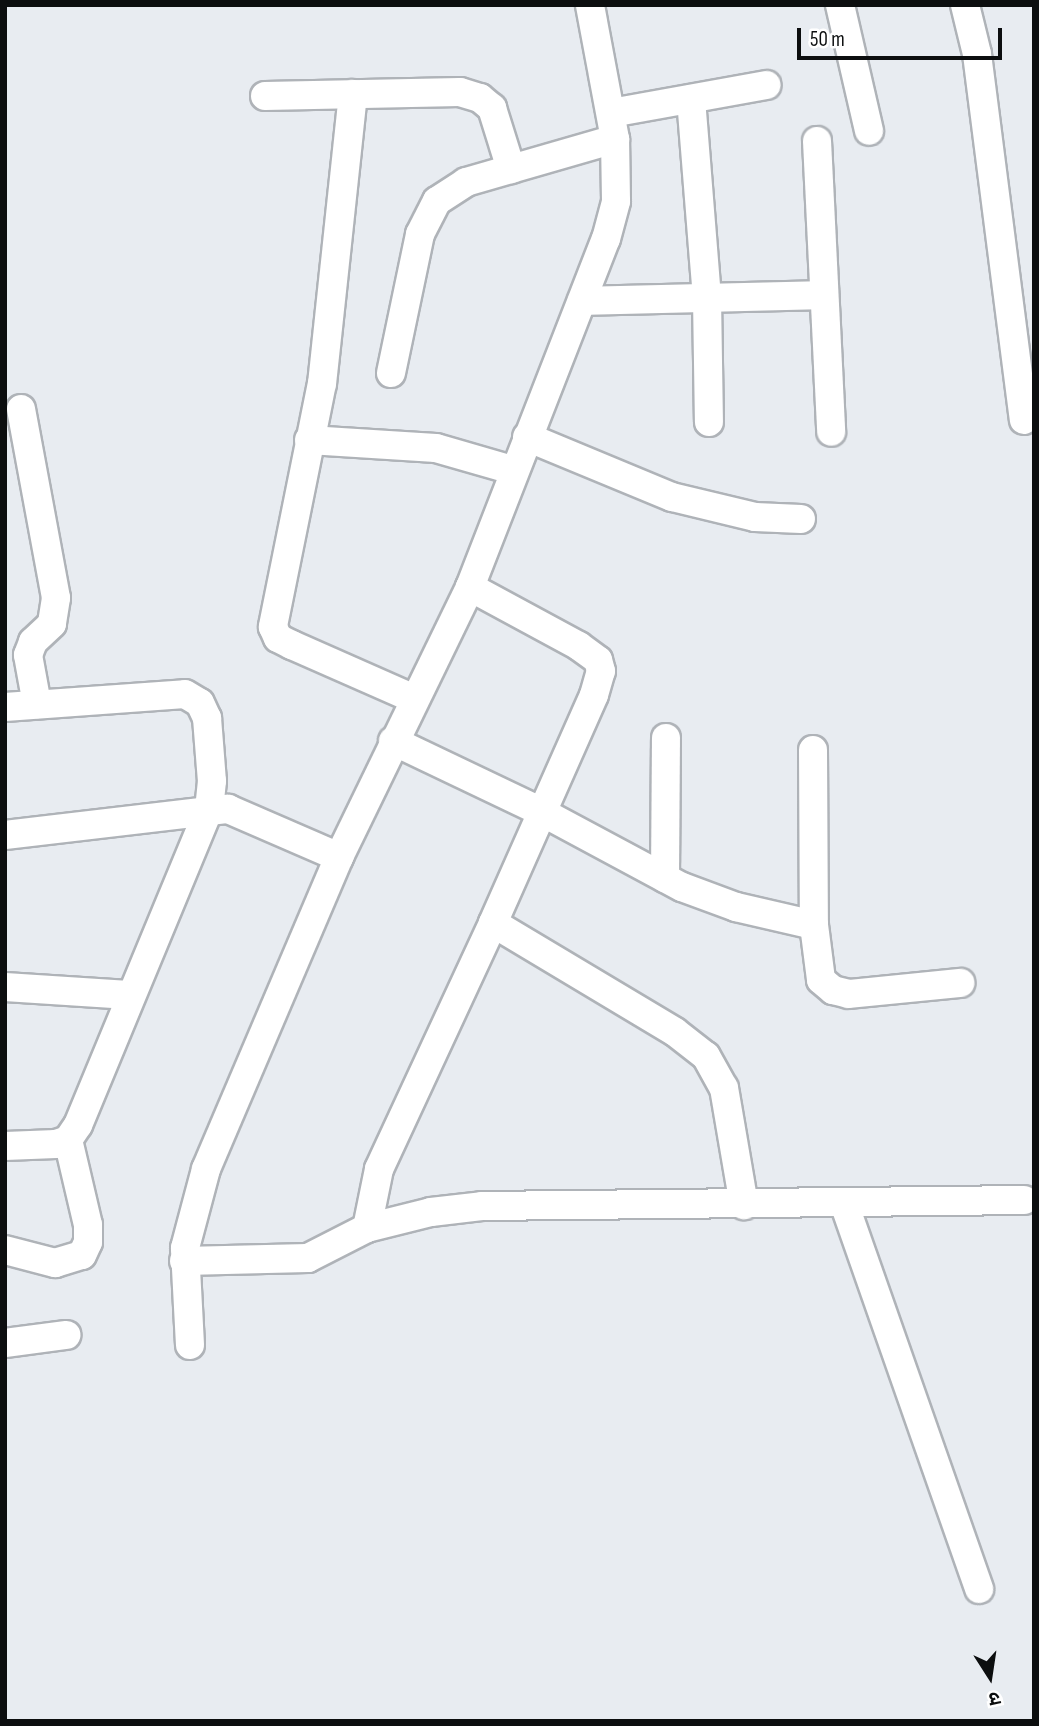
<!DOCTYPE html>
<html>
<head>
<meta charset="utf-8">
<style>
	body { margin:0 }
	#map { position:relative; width:1039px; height:1726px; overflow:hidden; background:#e8ecf1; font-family:"Sofia Sans Condensed","Noto Sans Devanagari",sans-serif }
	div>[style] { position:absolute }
	.roads { filter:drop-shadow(2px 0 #afb3b8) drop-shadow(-2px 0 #afb3b8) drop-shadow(0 2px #afb3b8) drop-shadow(0 -2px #afb3b8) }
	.minor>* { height:28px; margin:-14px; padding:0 14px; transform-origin:14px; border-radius:14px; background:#fff }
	span { translate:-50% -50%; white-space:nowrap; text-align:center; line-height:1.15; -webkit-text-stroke:5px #fff; paint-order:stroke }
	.frame { position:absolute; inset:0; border:7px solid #0c0e0f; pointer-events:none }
	.north { position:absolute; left:955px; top:1642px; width:70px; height:70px; -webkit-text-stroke:5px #fff; paint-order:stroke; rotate:168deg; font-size:19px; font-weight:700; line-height:28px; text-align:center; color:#0c0e0f }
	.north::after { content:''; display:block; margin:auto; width:24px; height:32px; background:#0c0e0f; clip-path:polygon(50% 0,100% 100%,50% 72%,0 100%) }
	.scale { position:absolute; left:797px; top:28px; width:205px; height:32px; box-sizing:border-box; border:4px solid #0c0e0f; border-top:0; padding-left:9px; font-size:21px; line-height:24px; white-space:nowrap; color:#0c0e0f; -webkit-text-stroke:5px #fff; paint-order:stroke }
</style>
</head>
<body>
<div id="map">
	<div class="roads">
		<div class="minor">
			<i style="left:840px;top:5px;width:129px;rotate:77deg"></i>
			<i style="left:965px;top:5px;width:50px;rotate:76.2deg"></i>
			<i style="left:977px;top:54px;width:369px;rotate:82.7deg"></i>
			<i style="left:353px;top:94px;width:291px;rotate:96.1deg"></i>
			<i style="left:322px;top:383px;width:249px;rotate:101.4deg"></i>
			<i style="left:273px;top:627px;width:12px;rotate:66deg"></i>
			<i style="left:278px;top:638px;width:16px;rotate:27deg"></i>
			<i style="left:292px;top:645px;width:131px;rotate:23.8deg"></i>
			<i style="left:265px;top:96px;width:195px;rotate:-1.2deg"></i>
			<i style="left:460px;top:92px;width:21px;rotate:17deg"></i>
			<i style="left:480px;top:98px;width:16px;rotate:40deg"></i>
			<i style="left:492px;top:108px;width:64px;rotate:72.7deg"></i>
			<i style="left:691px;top:99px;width:200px;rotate:85.4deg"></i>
			<i style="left:707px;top:298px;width:124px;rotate:89.1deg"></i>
			<i style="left:611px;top:113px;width:158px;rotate:-10.2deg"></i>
			<i style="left:817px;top:141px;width:291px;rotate:87.2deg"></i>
			<i style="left:582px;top:301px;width:242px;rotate:-1.4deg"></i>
			<i style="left:391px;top:373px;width:142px;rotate:-78.2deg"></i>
			<i style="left:420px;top:234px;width:37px;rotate:-63deg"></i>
			<i style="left:437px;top:201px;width:35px;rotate:-33deg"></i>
			<i style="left:466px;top:182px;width:155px;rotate:-16.1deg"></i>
			<i style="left:21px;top:409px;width:192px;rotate:79.5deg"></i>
			<i style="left:56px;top:598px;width:26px;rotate:99deg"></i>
			<i style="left:52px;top:624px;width:26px;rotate:137deg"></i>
			<i style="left:33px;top:642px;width:14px;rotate:111deg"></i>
			<i style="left:28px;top:655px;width:50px;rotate:79.6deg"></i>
			<i style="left:527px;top:437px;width:157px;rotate:22.5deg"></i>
			<i style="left:672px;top:497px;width:85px;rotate:13.5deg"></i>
			<i style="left:755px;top:517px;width:46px;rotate:2.5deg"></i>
			<i style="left:309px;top:440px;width:127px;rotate:3.6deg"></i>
			<i style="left:436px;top:448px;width:79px;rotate:16.1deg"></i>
			<i style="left:5px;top:707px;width:180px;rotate:-4.1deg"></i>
			<i style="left:185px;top:694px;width:17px;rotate:31deg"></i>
			<i style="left:200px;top:703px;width:17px;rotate:65deg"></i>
			<i style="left:207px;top:718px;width:63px;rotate:85.5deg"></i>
			<i style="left:212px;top:781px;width:28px;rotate:96deg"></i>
			<i style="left:209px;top:809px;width:342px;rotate:112.5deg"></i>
			<i style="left:78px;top:1125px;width:18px;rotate:124deg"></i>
			<i style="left:68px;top:1140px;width:13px;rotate:162deg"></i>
			<i style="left:56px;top:1144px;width:51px;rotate:177.8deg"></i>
			<i style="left:393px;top:741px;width:163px;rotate:25.5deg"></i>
			<i style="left:540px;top:811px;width:161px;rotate:28.2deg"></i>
			<i style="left:682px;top:887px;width:58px;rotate:20.3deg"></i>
			<i style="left:736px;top:907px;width:80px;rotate:13deg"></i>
			<i style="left:813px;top:750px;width:175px;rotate:89.7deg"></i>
			<i style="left:814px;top:925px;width:55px;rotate:82.7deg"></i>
			<i style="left:821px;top:980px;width:16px;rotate:40deg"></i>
			<i style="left:833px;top:990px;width:16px;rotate:14deg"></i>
			<i style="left:849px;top:994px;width:112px;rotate:-5.7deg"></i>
			<i style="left:5px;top:835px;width:225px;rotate:-6.7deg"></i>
			<i style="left:228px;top:809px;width:121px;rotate:23.4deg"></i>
			<i style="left:665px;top:878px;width:140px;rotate:-89.6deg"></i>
			<i style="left:493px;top:923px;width:212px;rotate:30.9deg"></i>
			<i style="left:675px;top:1032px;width:39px;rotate:38deg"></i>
			<i style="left:706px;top:1056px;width:37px;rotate:61deg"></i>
			<i style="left:724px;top:1088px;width:119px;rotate:80.3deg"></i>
			<i style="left:5px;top:987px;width:124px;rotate:3.7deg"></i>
			<i style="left:844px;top:1203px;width:409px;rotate:70.7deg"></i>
			<i style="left:367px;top:1228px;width:60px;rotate:-78.5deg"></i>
			<i style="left:379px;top:1169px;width:271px;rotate:-65.1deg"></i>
			<i style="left:493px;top:923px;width:249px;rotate:-66.1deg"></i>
			<i style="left:594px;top:695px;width:25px;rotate:-74deg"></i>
			<i style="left:601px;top:671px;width:11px;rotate:-105deg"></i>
			<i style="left:598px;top:660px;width:24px;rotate:-144deg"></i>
			<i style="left:579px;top:646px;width:124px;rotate:-151.6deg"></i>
			<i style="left:5px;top:1250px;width:52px;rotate:14.6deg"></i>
			<i style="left:55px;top:1263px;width:28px;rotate:-17deg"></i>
			<i style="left:82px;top:1255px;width:14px;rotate:-65deg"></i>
			<i style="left:88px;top:1242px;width:17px;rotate:-90deg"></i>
			<i style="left:88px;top:1225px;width:87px;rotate:-103.2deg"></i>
			<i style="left:184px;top:1261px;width:124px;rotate:-1.4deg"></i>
			<i style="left:308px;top:1258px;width:66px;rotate:-27deg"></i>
			<i style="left:367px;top:1228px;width:66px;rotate:-14deg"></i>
			<i style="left:431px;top:1212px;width:51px;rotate:-6.7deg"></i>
			<i style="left:482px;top:1206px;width:542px;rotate:-0.63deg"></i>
			<i style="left:5px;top:1343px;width:62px;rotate:-7.5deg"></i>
			<i style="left:190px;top:1345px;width:97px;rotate:-93deg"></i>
			<i style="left:185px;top:1248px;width:82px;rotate:-75.1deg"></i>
			<i style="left:206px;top:1169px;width:339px;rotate:-66.9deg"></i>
			<i style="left:339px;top:857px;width:300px;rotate:-64.1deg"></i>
			<i style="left:470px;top:587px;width:374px;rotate:-68.7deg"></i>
			<i style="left:606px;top:239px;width:39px;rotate:-75deg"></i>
			<i style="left:616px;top:201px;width:62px;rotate:-90.9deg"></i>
			<i style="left:615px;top:139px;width:136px;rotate:-100.6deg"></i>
		</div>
	</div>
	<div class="frame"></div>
	<div class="north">उ</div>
	<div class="scale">50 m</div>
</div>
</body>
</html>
